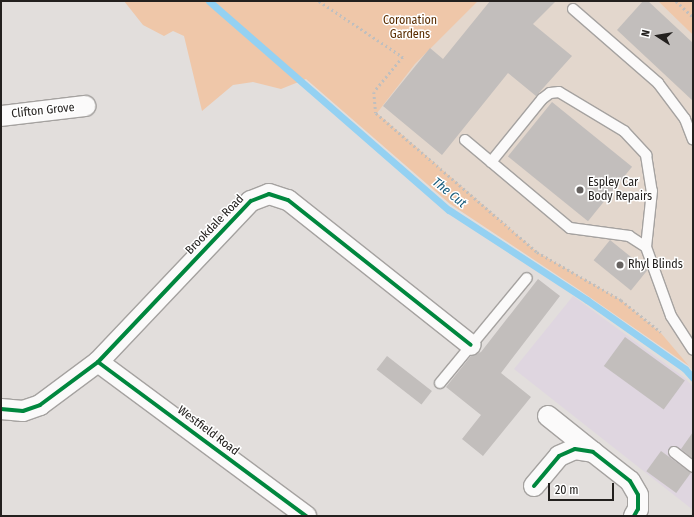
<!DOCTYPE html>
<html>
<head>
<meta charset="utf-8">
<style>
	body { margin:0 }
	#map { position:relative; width:694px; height:517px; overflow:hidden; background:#e2dedc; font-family:"Fira Sans Condensed",sans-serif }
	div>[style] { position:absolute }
	.commercial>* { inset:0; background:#dfd6e0 }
	.industrial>* { inset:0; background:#e3d7cd }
	.green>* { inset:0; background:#efc7a9 }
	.stream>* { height:7px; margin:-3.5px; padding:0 3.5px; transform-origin:3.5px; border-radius:3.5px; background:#94d1f2 }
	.building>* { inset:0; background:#c2bebc; transform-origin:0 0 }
	.path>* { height:2.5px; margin-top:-1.25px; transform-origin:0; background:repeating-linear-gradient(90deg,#c0bfbe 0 2px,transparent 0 5px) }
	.roads { filter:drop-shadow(1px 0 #a5a2a0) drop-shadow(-1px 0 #a5a2a0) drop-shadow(0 1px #a5a2a0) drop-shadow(0 -1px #a5a2a0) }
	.service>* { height:10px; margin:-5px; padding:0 5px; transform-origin:5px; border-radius:5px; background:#fbfafa }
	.minor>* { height:20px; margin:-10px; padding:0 10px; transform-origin:10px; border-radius:10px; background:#fbfafa }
	.cycleway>* { height:4px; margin:-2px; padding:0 2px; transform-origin:2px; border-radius:2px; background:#00873e }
	.dots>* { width:11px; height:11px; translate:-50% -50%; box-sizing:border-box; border:2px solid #fff; border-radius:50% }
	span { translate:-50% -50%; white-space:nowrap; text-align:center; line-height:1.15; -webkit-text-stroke:3px #fff; paint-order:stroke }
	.park-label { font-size:12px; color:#5a2d00 }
	.street-label { font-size:12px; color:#23201e }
	.poi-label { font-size:12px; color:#23201e }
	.left { translate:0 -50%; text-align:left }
	.water-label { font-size:13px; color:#145a7a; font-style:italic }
	.frame { position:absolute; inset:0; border:2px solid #23201e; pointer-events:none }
	.north { position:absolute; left:638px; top:16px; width:40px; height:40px; -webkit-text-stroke:3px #fff; paint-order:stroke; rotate:282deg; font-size:11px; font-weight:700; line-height:16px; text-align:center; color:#23201e }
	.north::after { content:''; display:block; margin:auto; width:14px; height:18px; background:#23201e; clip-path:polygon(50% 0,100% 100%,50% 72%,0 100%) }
	.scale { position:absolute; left:548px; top:483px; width:66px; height:18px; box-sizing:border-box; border:2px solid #23201e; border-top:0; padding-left:5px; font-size:12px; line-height:14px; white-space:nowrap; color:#23201e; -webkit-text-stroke:3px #fff; paint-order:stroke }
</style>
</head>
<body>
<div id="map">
	<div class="commercial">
		<i style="clip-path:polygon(573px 296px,685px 378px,693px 387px,693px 510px,514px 369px)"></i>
	</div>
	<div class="industrial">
		<i style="clip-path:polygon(478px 1px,658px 1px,693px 35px,693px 371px,661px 333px,621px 300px,537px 252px,376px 113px,415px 64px)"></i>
	</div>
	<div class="green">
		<i style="clip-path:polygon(124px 1px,478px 1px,415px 64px,377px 113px,537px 252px,621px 300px,661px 333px,689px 366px,578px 289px,450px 204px,306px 79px,281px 89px,253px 82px,233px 85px,202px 111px,184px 36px,173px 31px,164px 36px,143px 25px)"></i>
		<i style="clip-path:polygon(658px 1px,693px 1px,693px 35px)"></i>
	</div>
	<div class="stream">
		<i style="left:209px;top:1px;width:318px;rotate:41.1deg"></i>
		<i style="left:449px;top:210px;width:165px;rotate:33.1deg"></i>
		<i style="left:587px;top:300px;width:120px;rotate:35.1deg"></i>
		<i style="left:685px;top:369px;width:12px;rotate:48deg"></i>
	</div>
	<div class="building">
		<i style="clip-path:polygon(490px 1px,556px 1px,533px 24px,572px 56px,536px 96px,508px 73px,442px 155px,383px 106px,430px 48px,443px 59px)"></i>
		<i style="clip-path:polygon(643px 1px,648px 1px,693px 43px,693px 101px,617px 30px)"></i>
		<i style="left:552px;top:102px;width:103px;height:70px;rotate:39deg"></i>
		<i style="left:610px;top:240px;width:48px;height:26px;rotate:39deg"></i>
		<i style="clip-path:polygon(538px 279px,560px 296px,501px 373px,531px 397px,483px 456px,462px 439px,481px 415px,446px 387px,471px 356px,481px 352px)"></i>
		<i style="left:625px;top:337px;width:74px;height:36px;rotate:36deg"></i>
		<i style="left:387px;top:356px;width:57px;height:17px;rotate:38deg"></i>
		<i style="clip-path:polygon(693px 432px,693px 459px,681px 449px)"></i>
		<i style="left:661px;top:451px;width:37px;height:25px;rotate:36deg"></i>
	</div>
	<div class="path">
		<i style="left:319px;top:1px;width:101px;rotate:33.7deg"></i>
		<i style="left:403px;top:57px;width:45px;rotate:129.6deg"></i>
		<i style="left:374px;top:92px;width:21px;rotate:85deg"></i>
		<i style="left:376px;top:113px;width:213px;rotate:40.8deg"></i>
		<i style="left:537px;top:252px;width:97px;rotate:29.7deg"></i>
		<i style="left:621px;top:300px;width:51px;rotate:38.7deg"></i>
		<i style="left:392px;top:1px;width:3px"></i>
		<i style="left:676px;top:1px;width:23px;rotate:43deg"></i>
	</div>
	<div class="roads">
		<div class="service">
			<i style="left:573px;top:9px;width:113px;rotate:41deg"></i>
			<i style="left:658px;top:83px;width:45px;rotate:53.1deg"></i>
			<i style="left:685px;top:119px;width:22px;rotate:69deg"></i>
			<i style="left:465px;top:140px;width:137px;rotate:40deg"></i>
			<i style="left:570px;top:228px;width:60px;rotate:7.7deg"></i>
			<i style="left:629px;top:236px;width:20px;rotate:33deg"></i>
			<i style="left:646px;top:247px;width:73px;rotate:70.1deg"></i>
			<i style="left:671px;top:316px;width:40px;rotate:57.1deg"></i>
			<i style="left:491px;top:162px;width:81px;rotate:-51deg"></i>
			<i style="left:542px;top:99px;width:10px;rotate:-37deg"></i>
			<i style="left:550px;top:93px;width:9px;rotate:-6deg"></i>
			<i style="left:559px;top:92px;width:76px;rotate:31deg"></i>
			<i style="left:624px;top:131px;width:33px;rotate:47deg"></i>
			<i style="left:646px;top:155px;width:36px;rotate:81deg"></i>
			<i style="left:652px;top:191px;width:56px;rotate:96.1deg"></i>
			<i style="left:440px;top:383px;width:136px;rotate:-50.4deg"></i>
			<i style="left:674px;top:452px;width:24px;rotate:38deg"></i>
		</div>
		<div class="minor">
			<i style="left:1px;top:116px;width:85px;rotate:-6.8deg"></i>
			<i style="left:98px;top:362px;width:259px;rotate:36.5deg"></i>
			<i style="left:1px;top:409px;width:22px;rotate:5deg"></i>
			<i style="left:23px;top:411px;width:18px;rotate:-19deg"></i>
			<i style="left:40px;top:405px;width:72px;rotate:-36.6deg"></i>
			<i style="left:98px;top:362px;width:222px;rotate:-46.5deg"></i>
			<i style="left:251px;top:201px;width:19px;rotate:-21deg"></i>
			<i style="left:269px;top:194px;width:20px;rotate:18deg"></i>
			<i style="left:288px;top:200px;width:233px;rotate:38.4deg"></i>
			<i style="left:548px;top:416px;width:58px;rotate:38.7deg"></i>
			<i style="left:534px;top:486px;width:39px;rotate:-50deg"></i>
			<i style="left:559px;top:456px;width:17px;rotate:-24deg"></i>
			<i style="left:575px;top:449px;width:18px;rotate:9deg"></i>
			<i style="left:593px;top:452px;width:47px;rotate:38.1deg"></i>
			<i style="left:630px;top:481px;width:16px;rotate:60deg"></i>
			<i style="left:638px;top:495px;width:14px;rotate:90deg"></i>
			<i style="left:638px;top:509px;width:8px;rotate:120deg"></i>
		</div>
	</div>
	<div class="cycleway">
		<i style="left:98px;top:362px;width:259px;rotate:36.5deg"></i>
		<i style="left:1px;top:409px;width:22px;rotate:5deg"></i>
		<i style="left:23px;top:411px;width:18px;rotate:-19deg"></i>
		<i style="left:40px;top:405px;width:72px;rotate:-36.6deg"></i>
		<i style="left:98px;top:362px;width:222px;rotate:-46.5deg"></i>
		<i style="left:251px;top:201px;width:19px;rotate:-21deg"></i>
		<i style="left:269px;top:194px;width:20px;rotate:18deg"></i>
		<i style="left:288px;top:200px;width:233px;rotate:38.4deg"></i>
		<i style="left:534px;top:486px;width:39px;rotate:-50deg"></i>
		<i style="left:559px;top:456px;width:17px;rotate:-24deg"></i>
		<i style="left:575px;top:449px;width:18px;rotate:9deg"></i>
		<i style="left:593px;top:452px;width:47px;rotate:38.1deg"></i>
		<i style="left:630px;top:481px;width:16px;rotate:60deg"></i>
		<i style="left:638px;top:495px;width:14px;rotate:90deg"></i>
		<i style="left:638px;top:509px;width:8px;rotate:120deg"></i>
	</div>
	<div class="dots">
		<i style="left:580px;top:190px;background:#666260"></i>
		<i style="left:620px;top:265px;background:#666260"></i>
	</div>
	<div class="park-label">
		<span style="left:410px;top:28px">Coronation<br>Gardens</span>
	</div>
	<div class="street-label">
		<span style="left:43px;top:111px;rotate:-6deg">Clifton Grove</span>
		<span style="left:215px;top:225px;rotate:-46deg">Brookdale Road</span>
		<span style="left:208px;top:431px;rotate:37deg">Westfield Road</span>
	</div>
	<div class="poi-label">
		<span class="left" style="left:588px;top:190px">Espley Car<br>Body Repairs</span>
		<span class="left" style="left:628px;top:265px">Rhyl Blinds</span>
	</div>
	<div class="water-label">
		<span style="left:449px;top:193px;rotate:39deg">The Cut</span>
	</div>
	<div class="frame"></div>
	<div class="north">N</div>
	<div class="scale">20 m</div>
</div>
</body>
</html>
